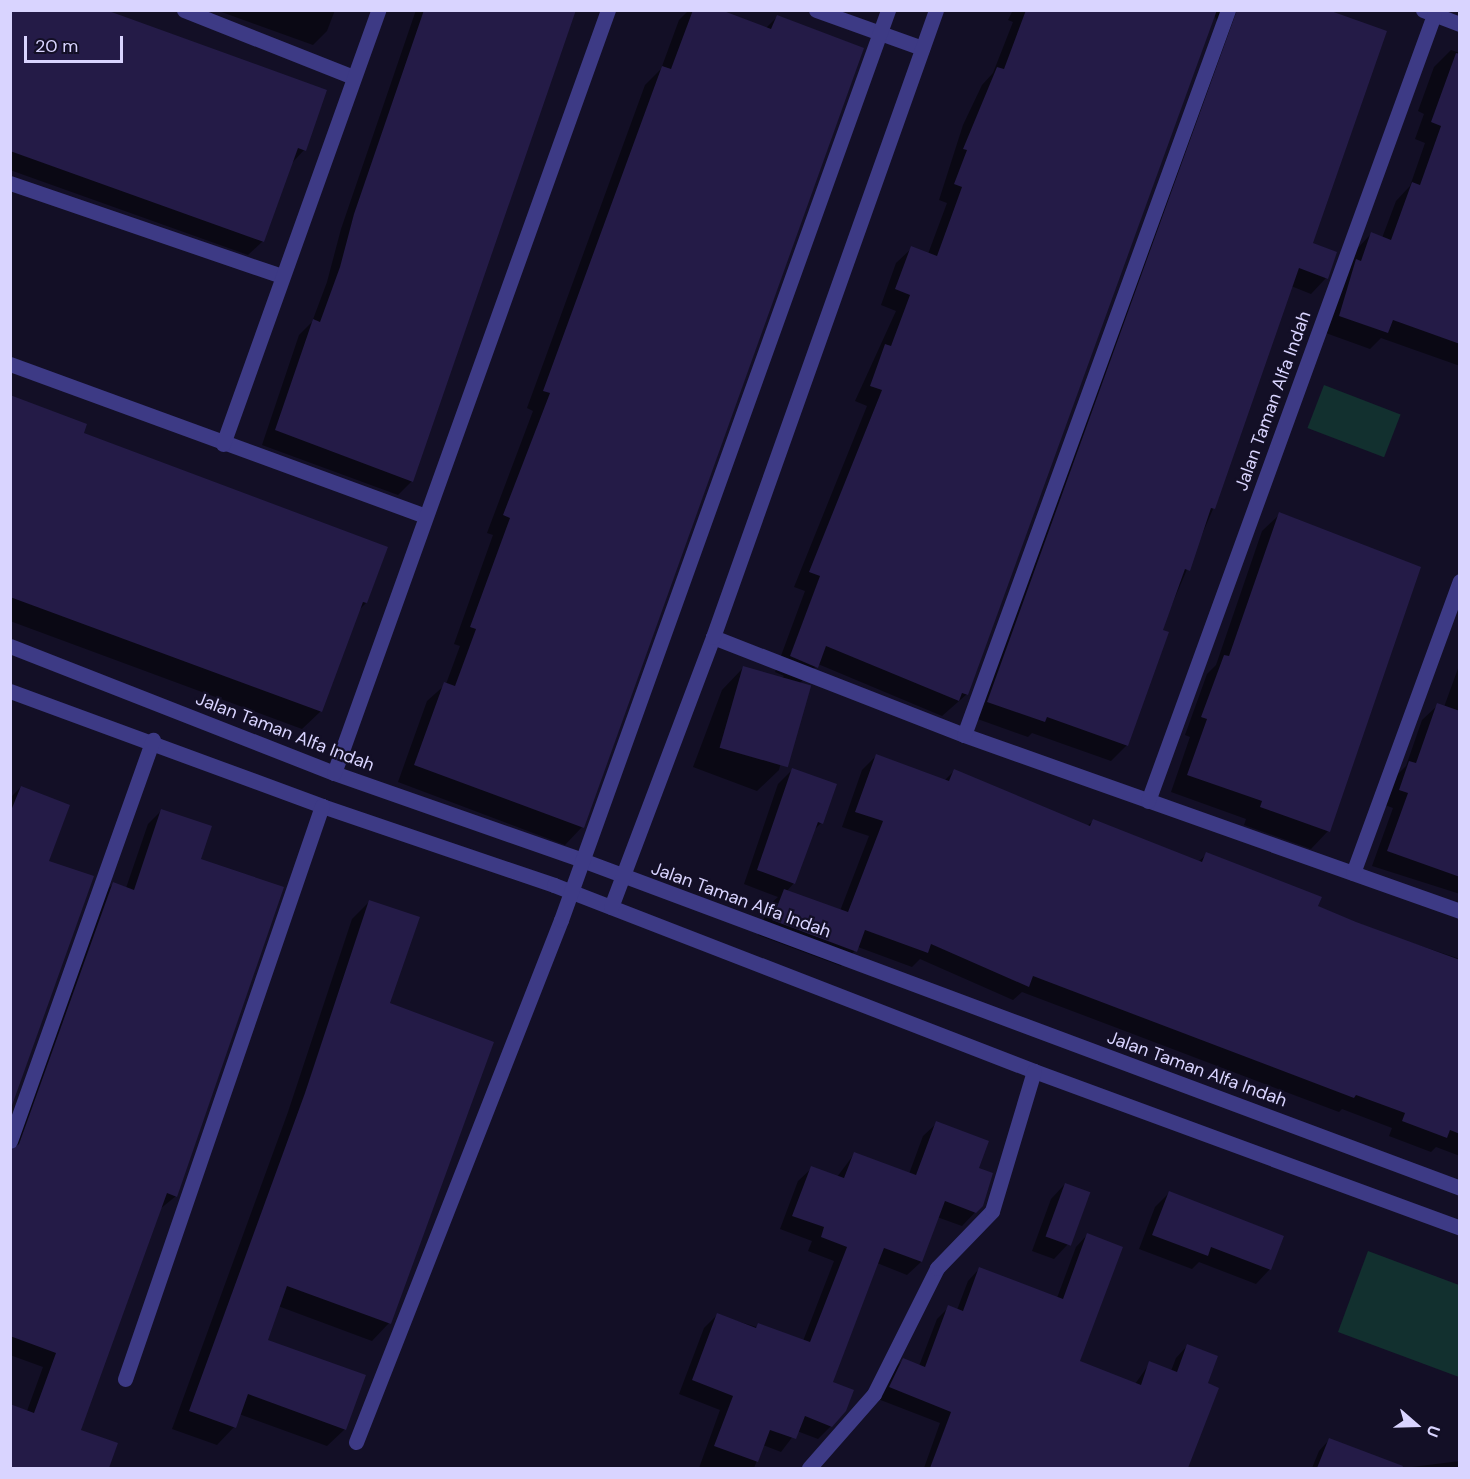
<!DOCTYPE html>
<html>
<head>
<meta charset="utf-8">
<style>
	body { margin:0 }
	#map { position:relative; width:1470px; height:1479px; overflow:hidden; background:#130f26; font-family:"DM Sans",sans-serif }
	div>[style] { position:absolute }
	.green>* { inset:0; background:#12302f; transform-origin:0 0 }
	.shadow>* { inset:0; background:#0007 }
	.building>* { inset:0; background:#241b47; transform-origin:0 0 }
	.minor>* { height:15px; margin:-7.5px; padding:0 7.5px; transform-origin:7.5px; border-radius:7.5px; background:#3d3a85 }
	span { translate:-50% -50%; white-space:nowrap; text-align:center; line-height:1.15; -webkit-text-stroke:4.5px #130f26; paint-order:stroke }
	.street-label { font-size:18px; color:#d9d4ff }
	.frame { position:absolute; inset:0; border:12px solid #d9d4ff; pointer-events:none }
	.north { position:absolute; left:1386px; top:1395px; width:60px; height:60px; -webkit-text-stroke:4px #130f26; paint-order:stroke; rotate:110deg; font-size:16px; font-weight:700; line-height:24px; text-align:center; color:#d9d4ff }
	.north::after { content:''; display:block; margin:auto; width:21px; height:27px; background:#d9d4ff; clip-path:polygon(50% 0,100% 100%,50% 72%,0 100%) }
	.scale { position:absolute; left:24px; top:36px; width:99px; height:27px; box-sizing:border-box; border:3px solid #d9d4ff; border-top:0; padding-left:8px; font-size:18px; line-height:21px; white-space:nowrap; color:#d9d4ff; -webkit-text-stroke:4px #130f26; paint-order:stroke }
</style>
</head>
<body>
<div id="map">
	<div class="green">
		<i style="left:1324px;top:385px;width:82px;height:46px;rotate:21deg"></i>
		<i style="clip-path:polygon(1368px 1251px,1459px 1285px,1459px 1377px,1338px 1332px)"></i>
	</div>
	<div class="shadow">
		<i style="clip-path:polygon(10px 10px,304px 150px,291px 164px,263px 241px,248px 255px,10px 170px)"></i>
		<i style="clip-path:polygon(216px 10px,335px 10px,327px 31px,313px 45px)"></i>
		<i style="clip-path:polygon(416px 10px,574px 10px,412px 481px,398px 495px,262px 445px,299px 335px,312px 322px,327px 282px,341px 229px)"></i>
		<i style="clip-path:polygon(689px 10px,716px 10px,765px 29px,777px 17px,582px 827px,565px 845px,398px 782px,427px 701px,446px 684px,460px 646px,454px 644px,493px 535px,487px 533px,533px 411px,527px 408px,645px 85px,661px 69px,679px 20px)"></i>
		<i style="clip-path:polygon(1013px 10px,1317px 10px,1311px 244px,1326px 278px,1311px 294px,1291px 286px,1213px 509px,1161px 630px,1127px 745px,1111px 761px,1032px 733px,1028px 737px,972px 717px,1222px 30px,1214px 15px,967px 694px,942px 716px,818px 664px,800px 683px,779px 770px,757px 791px,693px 767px,722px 690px,743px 668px,779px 681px,784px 676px,775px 672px,805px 591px,794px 587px,867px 406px,855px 401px,896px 311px,881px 305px,896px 263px,912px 248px,928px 254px,947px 203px,939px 200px,963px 125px,982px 85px,993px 73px,1013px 22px,1008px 20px)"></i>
		<i style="clip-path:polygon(1451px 50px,1460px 53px,1460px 366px,1381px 338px,1370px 349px,1323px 332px,1355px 251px,1371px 234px,1382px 238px,1396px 201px,1410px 186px,1425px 143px,1415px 139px,1424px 114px,1418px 111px,1434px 67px)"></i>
		<i style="clip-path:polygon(10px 396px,82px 434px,366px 603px,358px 611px,321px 711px,302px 729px,10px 621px)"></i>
		<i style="clip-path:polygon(1280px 514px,1328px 831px,1311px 849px,1244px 825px,1246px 819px,1171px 792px,1190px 737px,1185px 735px,1207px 674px,1216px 665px,1262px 531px)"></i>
		<i style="clip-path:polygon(1460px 663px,1460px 894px,1372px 866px,1393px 808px,1385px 805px,1394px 778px,1406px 766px,1422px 720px,1438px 705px,1444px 707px)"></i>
		<i style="clip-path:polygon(877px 755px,944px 781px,954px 771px,1087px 826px,1093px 821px,1198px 862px,1207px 854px,1355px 924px,1460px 959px,1460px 1156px,1436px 1147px,1431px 1152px,1389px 1136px,1392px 1128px,1342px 1109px,1339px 1112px,1022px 992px,1013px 1000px,920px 959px,912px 967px,858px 947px,841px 966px,758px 935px,769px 905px,778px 897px,744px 884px,778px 784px,793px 769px,821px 823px,813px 831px,794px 883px,786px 892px,840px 911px,869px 836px,842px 827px,862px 770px)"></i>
		<i style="clip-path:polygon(21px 787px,47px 862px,10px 1106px,10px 798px)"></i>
		<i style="clip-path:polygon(162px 810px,199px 859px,176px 1196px,160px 1209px,79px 1431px,116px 1444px,107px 1468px,10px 1468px,10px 1406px,27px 1411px,43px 1367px,10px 1355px,10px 1146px,99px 898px,113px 884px,126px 888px,148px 824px)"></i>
		<i style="clip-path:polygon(370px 901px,388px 1004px,389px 1323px,372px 1341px,278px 1306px,266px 1341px,345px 1429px,327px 1446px,239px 1414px,234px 1427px,217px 1445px,172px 1429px,288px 1112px,352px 919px)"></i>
		<i style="clip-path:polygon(937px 1123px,977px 1169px,982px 1205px,962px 1226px,937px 1217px,921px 1262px,907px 1275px,877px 1263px,831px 1383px,831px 1426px,818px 1439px,797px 1431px,781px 1452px,763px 1445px,754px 1468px,699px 1468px,720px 1410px,679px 1394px,704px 1328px,717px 1315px,803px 1341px,834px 1261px,808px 1251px,812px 1241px,780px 1229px,798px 1181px,812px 1168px,837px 1177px,855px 1153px,909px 1174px,923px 1136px)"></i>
		<i style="clip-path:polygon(1065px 1184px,1088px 1193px,1068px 1244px,1054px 1259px,1032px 1251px,1051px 1199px)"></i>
		<i style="clip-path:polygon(1170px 1192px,1270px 1269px,1256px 1284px,1199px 1262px,1192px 1269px,1139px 1249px,1155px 1207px)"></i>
		<i style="clip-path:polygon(1087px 1235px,1078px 1362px,1135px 1384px,1150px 1363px,1171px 1371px,1176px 1358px,1187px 1346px,1206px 1384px,1217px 1388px,1186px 1468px,924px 1468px,940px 1423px,878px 1399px,891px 1372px,903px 1360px,919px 1366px,937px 1319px,949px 1307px,957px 1310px,968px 1281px,979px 1269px,1057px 1298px,1076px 1247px)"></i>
		<i style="clip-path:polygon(1329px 1440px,1404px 1468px,1460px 1461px,1460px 1468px,1312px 1468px,1319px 1451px)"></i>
	</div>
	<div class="building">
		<i style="clip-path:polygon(10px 10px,106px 10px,327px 90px,306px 151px,298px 148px,264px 242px,10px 151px)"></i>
		<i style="clip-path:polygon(424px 10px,576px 10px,413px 482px,275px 430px,313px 319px,320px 322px,340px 267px,354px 214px)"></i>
		<i style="clip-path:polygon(693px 10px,721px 10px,771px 29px,777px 15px,864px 48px,584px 828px,414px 765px,444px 682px,455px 686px,476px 629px,470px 627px,510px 518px,503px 515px,550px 393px,543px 391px,662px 66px,671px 69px)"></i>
		<i style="clip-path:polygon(1026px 10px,1217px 10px,968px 695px,962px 693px,959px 701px,826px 646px,818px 668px,790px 656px,820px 576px,809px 572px,882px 390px,870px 386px,885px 344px,891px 346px,910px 295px,895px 289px,911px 246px,937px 256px,962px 187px,954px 184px,967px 150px,963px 149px,997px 67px,1004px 69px)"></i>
		<i style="clip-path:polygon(1237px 10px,1328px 10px,1387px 31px,1313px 243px,1337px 252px,1328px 279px,1299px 268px,1215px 509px,1211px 508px,1190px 571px,1185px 569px,1163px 630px,1169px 632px,1128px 746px,1047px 717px,1045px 722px,987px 702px)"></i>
		<i style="clip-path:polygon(1456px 53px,1460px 54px,1460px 344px,1393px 320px,1388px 333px,1339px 316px,1356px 259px,1361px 261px,1371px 232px,1391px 240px,1412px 182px,1420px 185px,1441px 126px,1431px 122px)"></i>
		<i style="clip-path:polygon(10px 395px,87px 424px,84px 433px,388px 547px,367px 603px,363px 602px,322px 712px,10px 597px)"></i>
		<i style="clip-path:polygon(1279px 512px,1421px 567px,1330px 832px,1260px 807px,1262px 801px,1187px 775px,1207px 719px,1201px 717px,1224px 655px,1229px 656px)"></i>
		<i style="left:743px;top:666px;width:71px;height:85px;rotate:16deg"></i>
		<i style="clip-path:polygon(1437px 703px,1460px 711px,1460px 877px,1387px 851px,1408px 793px,1399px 790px,1409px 761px,1416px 763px)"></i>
		<i style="clip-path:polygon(876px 754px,949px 781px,954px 769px,1090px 826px,1093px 819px,1202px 862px,1206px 852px,1322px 897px,1318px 906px,1356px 922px,1460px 960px,1460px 1134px,1450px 1130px,1447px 1138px,1402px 1121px,1405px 1113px,1356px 1095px,1354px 1098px,1033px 976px,1029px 987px,931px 944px,928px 953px,865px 930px,857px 952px,772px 920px,784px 889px,848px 912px,883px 821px,855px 812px)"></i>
		<i style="clip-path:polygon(792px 768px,837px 784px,823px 824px,818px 822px,795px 884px,757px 870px)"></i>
		<i style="clip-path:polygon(21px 786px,70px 805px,49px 861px,94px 876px,10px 1111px,10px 813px)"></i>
		<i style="clip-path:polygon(161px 809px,212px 826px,201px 859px,284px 887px,177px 1197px,167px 1193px,81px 1430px,118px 1443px,109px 1468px,10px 1468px,10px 1404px,34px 1413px,56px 1353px,10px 1336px,10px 1151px,19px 1144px,113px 882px,134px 890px)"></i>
		<i style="clip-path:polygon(369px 900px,420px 917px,390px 1003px,494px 1042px,391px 1324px,287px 1286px,268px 1340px,366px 1375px,346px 1430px,248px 1394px,236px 1428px,189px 1411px,305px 1093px)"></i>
		<i style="clip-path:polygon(936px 1121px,989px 1141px,979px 1168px,993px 1173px,983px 1206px,976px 1213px,945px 1201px,922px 1262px,884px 1248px,833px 1382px,854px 1390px,846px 1411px,832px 1427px,805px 1416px,796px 1439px,770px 1430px,758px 1462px,714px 1446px,733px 1396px,692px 1380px,717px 1313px,756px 1328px,758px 1323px,810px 1342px,847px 1247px,821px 1237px,824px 1227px,792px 1216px,811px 1166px,844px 1178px,854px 1152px,916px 1175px)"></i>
		<i style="left:1065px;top:1183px;width:27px;height:57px;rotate:20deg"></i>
		<i style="clip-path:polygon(1169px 1191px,1284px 1236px,1271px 1270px,1211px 1247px,1208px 1256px,1152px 1235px)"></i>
		<i style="clip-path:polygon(1087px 1233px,1123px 1247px,1080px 1361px,1141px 1385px,1149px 1361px,1177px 1372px,1187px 1344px,1218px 1356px,1208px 1383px,1219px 1388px,1188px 1468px,930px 1468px,951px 1412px,889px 1387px,903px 1358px,925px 1367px,948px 1305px,963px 1311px,979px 1267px,1063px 1299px)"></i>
		<i style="clip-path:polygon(1329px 1438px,1403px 1466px,1402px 1468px,1317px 1468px)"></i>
	</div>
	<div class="minor">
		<i style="left:184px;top:10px;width:182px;rotate:21.6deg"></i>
		<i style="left:816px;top:10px;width:113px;rotate:19.7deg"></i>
		<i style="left:1423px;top:10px;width:40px;rotate:21deg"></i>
		<i style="left:10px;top:183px;width:287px;rotate:18.9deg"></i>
		<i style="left:10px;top:364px;width:442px;rotate:20.1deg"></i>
		<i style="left:223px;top:444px;width:461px;rotate:-70.3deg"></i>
		<i style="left:713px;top:637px;width:269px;rotate:21.3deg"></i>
		<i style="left:964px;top:735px;width:526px;rotate:19.54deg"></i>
		<i style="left:10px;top:646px;width:348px;rotate:21.4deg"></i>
		<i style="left:334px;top:773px;width:263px;rotate:19.3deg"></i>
		<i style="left:582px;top:860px;width:937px;rotate:20.48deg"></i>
		<i style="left:10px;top:691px;width:333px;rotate:20.2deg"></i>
		<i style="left:322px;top:806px;width:245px;rotate:18.8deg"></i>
		<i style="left:554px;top:885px;width:515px;rotate:21.18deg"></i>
		<i style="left:1034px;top:1071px;width:454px;rotate:20.2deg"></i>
		<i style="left:964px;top:735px;width:772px;rotate:-69.99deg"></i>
		<i style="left:334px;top:773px;width:811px;rotate:-70.25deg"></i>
		<i style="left:1148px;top:801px;width:836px;rotate:-70.01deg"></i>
		<i style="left:1353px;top:873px;width:311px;rotate:-69.9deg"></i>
		<i style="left:611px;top:907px;width:289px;rotate:-69.3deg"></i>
		<i style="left:713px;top:637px;width:665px;rotate:-70.42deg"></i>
		<i style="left:10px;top:1141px;width:426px;rotate:-70.4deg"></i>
		<i style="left:125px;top:1379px;width:606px;rotate:-71.03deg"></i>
		<i style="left:356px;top:1442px;width:561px;rotate:-68.56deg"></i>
		<i style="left:561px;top:920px;width:967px;rotate:-70.23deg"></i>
		<i style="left:809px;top:1468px;width:98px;rotate:-48.7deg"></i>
		<i style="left:874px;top:1394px;width:141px;rotate:-63.4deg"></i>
		<i style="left:937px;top:1268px;width:79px;rotate:-46deg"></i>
		<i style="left:992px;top:1211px;width:146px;rotate:-73.3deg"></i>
	</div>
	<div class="street-label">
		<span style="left:1273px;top:401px;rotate:-70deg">Jalan Taman Alfa Indah</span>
		<span style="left:285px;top:732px;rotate:21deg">Jalan Taman Alfa Indah</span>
		<span style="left:741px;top:900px;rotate:20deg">Jalan Taman Alfa Indah</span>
		<span style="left:1197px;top:1069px;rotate:20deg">Jalan Taman Alfa Indah</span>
	</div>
	<div class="frame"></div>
	<div class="north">U</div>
	<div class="scale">20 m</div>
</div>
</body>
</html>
